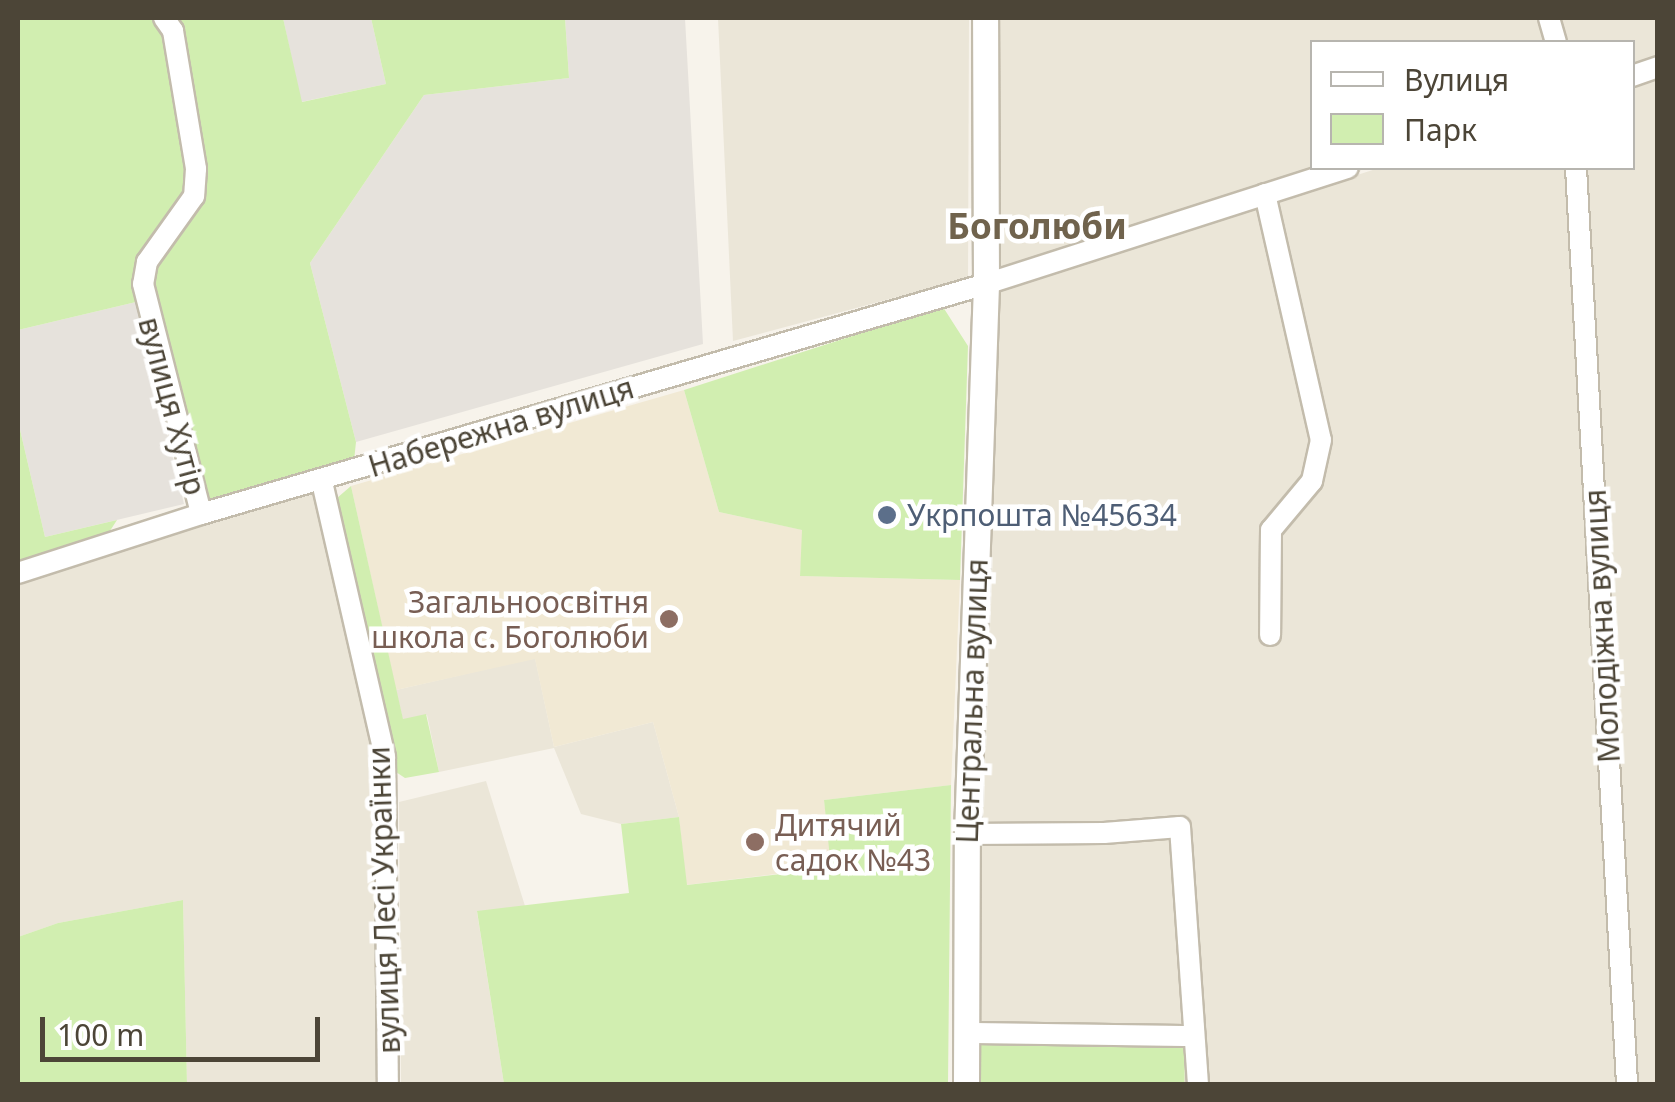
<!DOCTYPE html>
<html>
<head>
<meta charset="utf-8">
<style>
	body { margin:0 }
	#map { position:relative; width:1675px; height:1102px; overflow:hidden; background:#f7f3eb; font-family:"Noto Sans",sans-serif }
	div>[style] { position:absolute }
	.residential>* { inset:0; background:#ebe6d8 }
	.industrial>* { inset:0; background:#e6e2dc }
	.education>* { inset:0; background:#f1e9d4 }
	.green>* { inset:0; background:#d1eeb0; transform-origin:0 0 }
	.roads { filter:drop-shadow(2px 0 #c3bcac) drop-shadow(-2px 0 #c3bcac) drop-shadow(0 2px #c3bcac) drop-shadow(0 -2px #c3bcac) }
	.minor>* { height:20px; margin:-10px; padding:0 10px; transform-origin:10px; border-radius:10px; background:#fff }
	.tertiary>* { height:25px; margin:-12.5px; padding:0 12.5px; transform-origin:12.5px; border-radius:12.5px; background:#fff }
	.dots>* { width:28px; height:28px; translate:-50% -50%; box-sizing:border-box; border:5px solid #fff; border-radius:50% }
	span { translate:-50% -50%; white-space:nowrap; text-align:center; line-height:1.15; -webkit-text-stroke:9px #fff; paint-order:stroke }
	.street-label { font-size:30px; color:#4c4537 }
	.service-label { font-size:30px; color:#4e5e75 }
	.left { translate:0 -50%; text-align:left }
	.education-label { font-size:30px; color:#785e54 }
	.right { translate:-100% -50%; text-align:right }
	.quarter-label { font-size:35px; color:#70634d; font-weight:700 }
	.frame { position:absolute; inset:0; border:20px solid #4c4537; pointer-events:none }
	.legend { position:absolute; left:1310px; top:40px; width:325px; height:130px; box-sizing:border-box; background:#fff; border:2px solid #b7b5af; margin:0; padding:12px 18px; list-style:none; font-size:30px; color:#4c4537 }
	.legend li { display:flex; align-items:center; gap:20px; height:50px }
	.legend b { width:50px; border:2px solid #b7b5af }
	.scale { position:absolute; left:40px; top:1017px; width:280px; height:45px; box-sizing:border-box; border:5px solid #4c4537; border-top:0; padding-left:12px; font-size:30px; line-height:35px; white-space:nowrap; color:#4c4537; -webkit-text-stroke:8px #fff; paint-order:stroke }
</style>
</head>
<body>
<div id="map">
	<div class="residential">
		<i style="clip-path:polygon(718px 18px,969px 18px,968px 278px,733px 341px)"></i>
		<i style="clip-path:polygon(998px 18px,1657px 18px,1657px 59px,1633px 67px,1632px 42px,1312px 42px,1312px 168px,1322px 168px,996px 271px)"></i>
		<i style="clip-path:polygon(1657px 77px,1657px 1084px,1190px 1084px,978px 1044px,978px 834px,997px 291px,1379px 168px,1632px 168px,1633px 86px)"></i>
		<i style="clip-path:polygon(314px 494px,375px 758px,378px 1084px,187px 1084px,183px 900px,58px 923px,18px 937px,18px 582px,203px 523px)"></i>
		<i style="clip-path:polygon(535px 658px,554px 747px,653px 722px,679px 817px,621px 824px,581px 814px,554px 748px,439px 772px,427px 715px,403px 720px,396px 690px)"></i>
		<i style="clip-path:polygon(486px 781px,525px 906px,477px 912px,504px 1084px,401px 1084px,399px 802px)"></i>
	</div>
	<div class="industrial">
		<i style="clip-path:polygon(283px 18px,371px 18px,386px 84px,301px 102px)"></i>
		<i style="clip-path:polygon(565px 18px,685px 18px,703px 344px,356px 442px,310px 263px,424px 95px,569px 78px)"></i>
		<i style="clip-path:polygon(136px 302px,184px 504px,45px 537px,18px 421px,18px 330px)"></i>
	</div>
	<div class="education">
		<i style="clip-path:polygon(684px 390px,719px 512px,803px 530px,800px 576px,960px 580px,951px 785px,824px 800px,832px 867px,686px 885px,679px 817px,653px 722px,554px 747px,535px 659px,396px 690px,351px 486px)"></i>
	</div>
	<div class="green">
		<i style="clip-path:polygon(18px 18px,151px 18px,163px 34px,185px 170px,184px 193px,140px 259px,136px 302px,18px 330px)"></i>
		<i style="clip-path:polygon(174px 18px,283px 18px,302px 102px,386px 84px,371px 18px,565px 18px,569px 78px,424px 95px,310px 263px,356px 442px,354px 461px,205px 502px,150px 284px,154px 265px,201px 199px)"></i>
		<i style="clip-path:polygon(943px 307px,968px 346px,960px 580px,800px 576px,802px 530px,719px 512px,684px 390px)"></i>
		<i style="clip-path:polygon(18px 421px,45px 537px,117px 520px,106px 537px,18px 565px)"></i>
		<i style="clip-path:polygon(351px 486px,403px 719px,426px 714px,439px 772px,405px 778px,396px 772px,337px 498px)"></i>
		<i style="clip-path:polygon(951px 785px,948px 1084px,504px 1084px,477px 911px,629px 893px,621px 824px,679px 817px,687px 885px,831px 868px,824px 800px)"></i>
		<i style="clip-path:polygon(183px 900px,187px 1084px,18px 1084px,18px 937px,58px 923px)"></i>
		<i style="left:978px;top:1044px;width:207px;height:40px;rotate:1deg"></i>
	</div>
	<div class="roads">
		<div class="minor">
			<i style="left:164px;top:18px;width:16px;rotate:55deg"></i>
			<i style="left:173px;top:31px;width:140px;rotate:80.5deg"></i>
			<i style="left:196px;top:169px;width:27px;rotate:94deg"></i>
			<i style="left:194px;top:196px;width:81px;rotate:125.5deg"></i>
			<i style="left:147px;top:262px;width:22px;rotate:100deg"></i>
			<i style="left:143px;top:284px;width:237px;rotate:75.8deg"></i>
			<i style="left:1549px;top:18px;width:25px;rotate:74deg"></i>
			<i style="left:1632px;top:76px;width:28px;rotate:-19deg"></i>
			<i style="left:1576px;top:168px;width:917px;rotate:86.81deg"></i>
			<i style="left:1265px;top:194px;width:252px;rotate:77.2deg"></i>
			<i style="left:1321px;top:440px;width:42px;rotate:102.4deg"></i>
			<i style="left:1312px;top:481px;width:64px;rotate:129.9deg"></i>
			<i style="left:1271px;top:530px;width:105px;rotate:90.5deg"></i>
			<i style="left:322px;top:482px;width:282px;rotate:77.1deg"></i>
			<i style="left:385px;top:757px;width:327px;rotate:89.5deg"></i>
			<i style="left:18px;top:573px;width:192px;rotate:-17.9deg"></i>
			<i style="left:201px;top:514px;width:818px;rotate:-16.33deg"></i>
			<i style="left:986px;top:284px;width:380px;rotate:-17.8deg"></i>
			<i style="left:967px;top:834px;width:137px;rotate:-0.4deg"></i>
			<i style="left:1104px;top:833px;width:76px;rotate:-4.5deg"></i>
			<i style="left:1180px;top:827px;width:258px;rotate:86deg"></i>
			<i style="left:967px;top:1033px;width:224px;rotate:0.8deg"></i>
		</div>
		<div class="tertiary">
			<i style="left:966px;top:1084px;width:250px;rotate:-89.8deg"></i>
			<i style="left:967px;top:834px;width:550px;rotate:-88.02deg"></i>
			<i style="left:986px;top:284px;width:266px;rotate:-90.2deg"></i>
		</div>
	</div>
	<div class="dots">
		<i style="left:887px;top:515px;background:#5c6f8a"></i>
		<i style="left:669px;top:619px;background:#8d6e63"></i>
		<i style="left:755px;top:842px;background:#8d6e63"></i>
	</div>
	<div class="street-label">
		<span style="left:172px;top:406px;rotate:75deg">вулиця Хутір</span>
		<span style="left:501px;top:427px;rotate:-17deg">Набережна вулиця</span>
		<span style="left:1602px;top:626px;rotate:-93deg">Молодіжна вулиця</span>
		<span style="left:972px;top:701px;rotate:-88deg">Центральна вулиця</span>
		<span style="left:384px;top:900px;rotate:-92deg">вулиця Лесі Українки</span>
	</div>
	<div class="service-label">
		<span class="left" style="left:907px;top:515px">Укрпошта №45634</span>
	</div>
	<div class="education-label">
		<span class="right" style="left:649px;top:619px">Загальноосвітня<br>школа с. Боголюби</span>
		<span class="left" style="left:775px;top:842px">Дитячий<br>садок №43</span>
	</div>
	<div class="quarter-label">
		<span style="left:1037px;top:226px">Боголюби</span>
	</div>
	<div class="frame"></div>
	<ul class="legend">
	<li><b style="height:12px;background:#fff"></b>Вулиця</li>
	<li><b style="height:28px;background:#d1eeb0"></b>Парк</li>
	</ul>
	<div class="scale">100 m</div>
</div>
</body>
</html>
